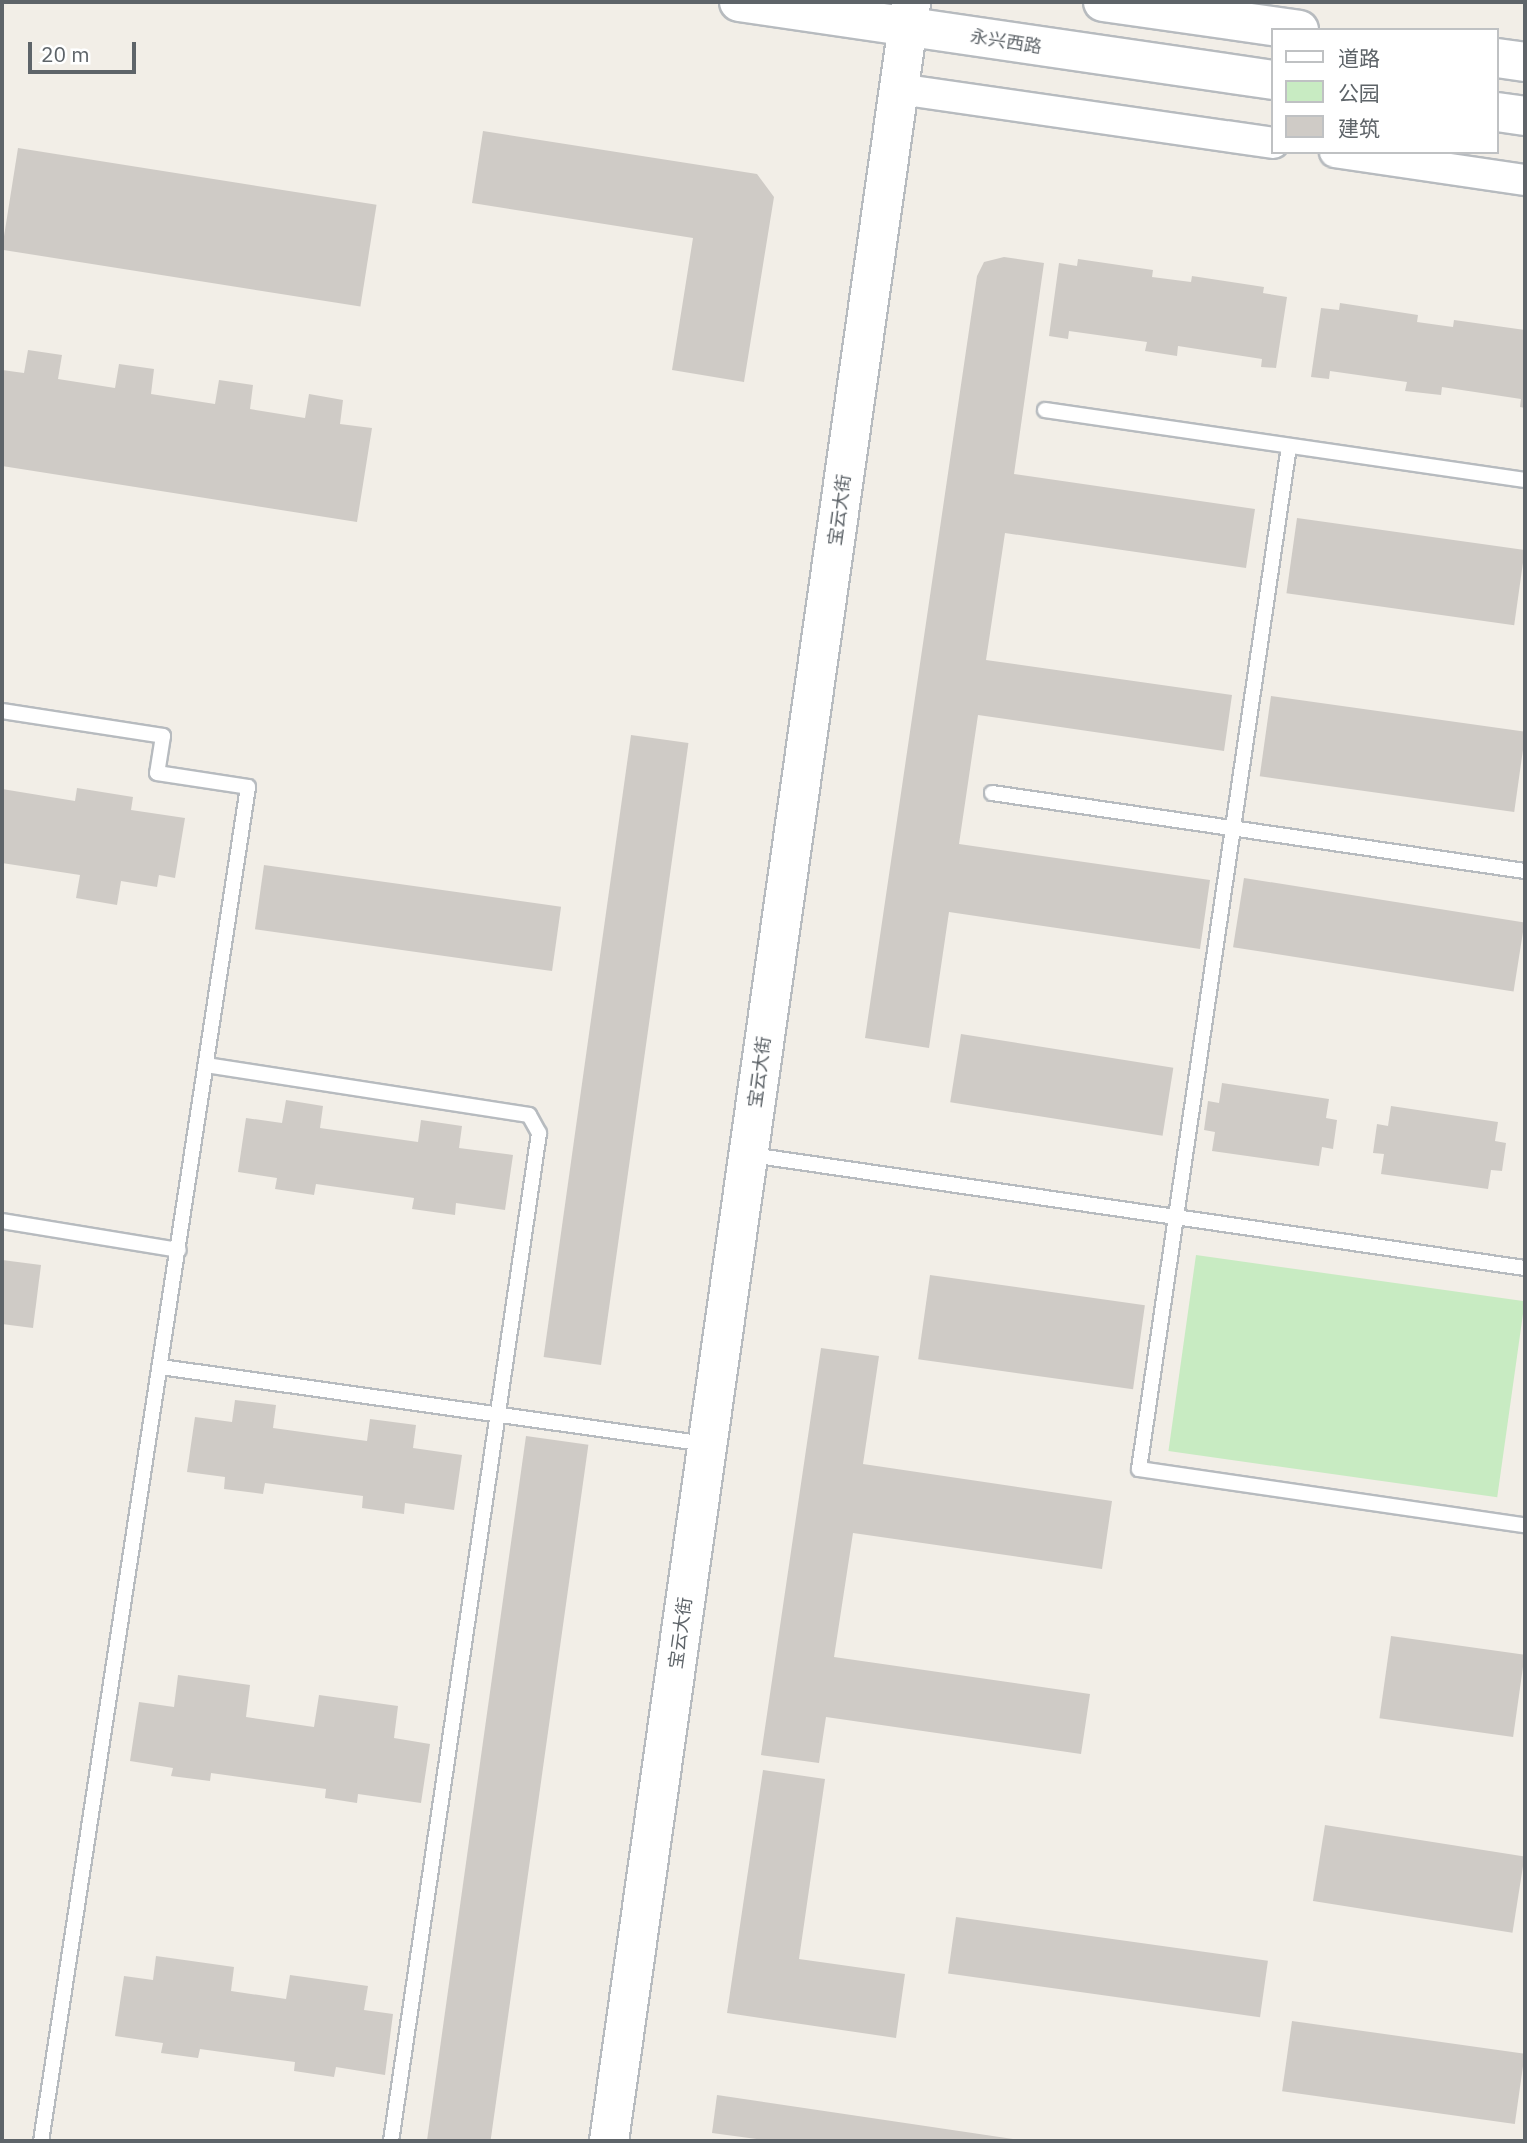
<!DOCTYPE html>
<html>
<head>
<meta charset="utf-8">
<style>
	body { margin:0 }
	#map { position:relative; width:1527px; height:2143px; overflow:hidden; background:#f2eee7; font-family:"IBM Plex Sans","Noto Sans SC",sans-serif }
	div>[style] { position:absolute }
	.green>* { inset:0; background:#c8ebc2; transform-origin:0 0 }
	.building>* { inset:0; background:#cfcbc6; transform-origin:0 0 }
	.roads { filter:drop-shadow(2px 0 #b7bbbf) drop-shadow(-2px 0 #b7bbbf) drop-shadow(0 2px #b7bbbf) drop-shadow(0 -2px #b7bbbf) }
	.lane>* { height:14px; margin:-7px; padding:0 7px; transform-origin:7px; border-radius:7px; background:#fff }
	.street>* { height:30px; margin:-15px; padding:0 15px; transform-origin:15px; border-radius:15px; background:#fff }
	.secondary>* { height:38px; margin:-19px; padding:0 19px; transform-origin:19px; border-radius:19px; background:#fff }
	span { translate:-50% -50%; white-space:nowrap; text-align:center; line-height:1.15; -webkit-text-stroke:5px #fff; paint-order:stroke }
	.street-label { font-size:18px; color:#5e6469 }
	.frame { position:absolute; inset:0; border:4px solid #5e6469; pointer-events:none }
	.legend { position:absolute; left:1271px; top:28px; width:228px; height:126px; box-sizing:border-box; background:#fff; border:2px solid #bfc1c3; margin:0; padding:9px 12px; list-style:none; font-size:21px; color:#5e6469 }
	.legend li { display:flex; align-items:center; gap:14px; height:35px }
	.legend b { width:35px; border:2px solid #bfc1c3 }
	.scale { position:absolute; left:28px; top:42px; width:108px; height:32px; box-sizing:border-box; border:4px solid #5e6469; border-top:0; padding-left:9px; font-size:21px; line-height:24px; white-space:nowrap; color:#5e6469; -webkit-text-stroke:5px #fff; paint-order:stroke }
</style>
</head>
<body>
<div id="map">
	<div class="green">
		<i style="left:1196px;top:1255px;width:332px;height:198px;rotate:8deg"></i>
	</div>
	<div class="building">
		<i style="clip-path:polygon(483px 131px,757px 174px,774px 197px,744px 382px,672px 370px,693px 238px,472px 203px)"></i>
		<i style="left:18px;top:148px;width:363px;height:103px;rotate:9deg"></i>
		<i style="clip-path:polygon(1004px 257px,1044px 263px,1014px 474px,1255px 509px,1246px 568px,1005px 533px,986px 660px,1232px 695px,1224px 751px,978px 715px,959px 844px,1210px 880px,1200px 949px,949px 912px,929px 1048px,865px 1038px,977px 276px,984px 262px)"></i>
		<i style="clip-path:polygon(1078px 259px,1153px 270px,1152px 277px,1191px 282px,1192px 276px,1264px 287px,1263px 293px,1287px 297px,1276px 368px,1261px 367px,1262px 359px,1178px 346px,1177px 356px,1145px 351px,1147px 342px,1069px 331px,1068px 339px,1049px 336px,1059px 263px,1077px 266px)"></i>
		<i style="clip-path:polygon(1340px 303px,1418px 315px,1417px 322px,1453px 327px,1454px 320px,1525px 330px,1525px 408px,1520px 407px,1521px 399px,1442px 387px,1441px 395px,1405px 391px,1407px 382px,1330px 371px,1329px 379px,1311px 377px,1321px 308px,1339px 310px)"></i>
		<i style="clip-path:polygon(28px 350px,62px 355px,58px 379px,115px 388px,119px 364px,154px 369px,151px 394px,215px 404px,219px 380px,253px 385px,250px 409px,305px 418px,309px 394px,343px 400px,340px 424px,372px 428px,357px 522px,2px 466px,2px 370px,24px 373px)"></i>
		<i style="left:1297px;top:518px;width:230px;height:76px;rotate:8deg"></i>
		<i style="left:1271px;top:696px;width:257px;height:81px;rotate:8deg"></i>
		<i style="left:631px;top:735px;width:58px;height:628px;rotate:8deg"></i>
		<i style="clip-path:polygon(77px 788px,133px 797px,131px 810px,185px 818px,175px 878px,159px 875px,157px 887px,121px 881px,117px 905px,76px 898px,80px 875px,2px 863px,2px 789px,75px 801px)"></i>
		<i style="left:264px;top:865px;width:300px;height:65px;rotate:8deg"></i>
		<i style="left:1244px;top:878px;width:284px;height:70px;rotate:9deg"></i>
		<i style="left:961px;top:1034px;width:215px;height:69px;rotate:9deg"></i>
		<i style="clip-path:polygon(1222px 1083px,1329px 1099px,1326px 1118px,1337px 1120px,1333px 1149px,1322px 1147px,1319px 1166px,1212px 1151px,1215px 1132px,1204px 1130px,1208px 1101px,1219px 1103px)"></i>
		<i style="clip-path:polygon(286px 1100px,323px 1106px,320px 1128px,418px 1142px,421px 1120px,462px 1126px,459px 1148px,513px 1155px,505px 1210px,456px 1203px,455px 1215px,412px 1209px,414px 1198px,316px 1184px,314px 1195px,275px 1189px,277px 1178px,238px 1172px,246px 1118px,282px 1123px)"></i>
		<i style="clip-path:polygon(1391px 1106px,1498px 1122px,1495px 1141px,1506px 1143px,1502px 1171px,1491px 1170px,1488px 1189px,1381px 1174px,1384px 1154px,1373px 1153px,1377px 1124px,1388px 1126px)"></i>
		<i style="clip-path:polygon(2px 1260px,41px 1265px,33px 1328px,2px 1324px)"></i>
		<i style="left:930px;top:1275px;width:217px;height:85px;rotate:8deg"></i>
		<i style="clip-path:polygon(821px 1348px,879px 1356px,863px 1464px,1112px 1501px,1102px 1569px,853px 1533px,834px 1657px,1090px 1694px,1081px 1754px,826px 1717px,819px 1763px,761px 1755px)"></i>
		<i style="clip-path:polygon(235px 1400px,276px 1405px,273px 1428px,367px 1441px,370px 1419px,416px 1425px,413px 1448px,462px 1455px,454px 1510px,405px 1503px,404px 1514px,362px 1508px,363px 1496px,265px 1483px,263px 1494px,224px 1489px,225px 1477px,187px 1472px,195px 1417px,232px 1422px)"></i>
		<i style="left:526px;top:1436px;width:63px;height:712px;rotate:8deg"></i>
		<i style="left:1391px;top:1636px;width:135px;height:83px;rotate:8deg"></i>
		<i style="clip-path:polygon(178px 1675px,250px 1685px,246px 1717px,314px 1727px,319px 1695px,398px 1706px,394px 1738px,430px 1744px,421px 1803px,358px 1794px,357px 1803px,325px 1798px,326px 1789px,211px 1773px,210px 1781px,171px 1776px,173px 1768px,130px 1761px,139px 1702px,174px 1707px)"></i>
		<i style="clip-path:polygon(763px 1770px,825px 1779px,799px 1959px,905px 1974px,896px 2038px,727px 2013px)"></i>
		<i style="left:1325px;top:1825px;width:202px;height:77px;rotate:9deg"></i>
		<i style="left:956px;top:1917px;width:315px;height:57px;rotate:8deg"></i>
		<i style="clip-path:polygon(156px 1956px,234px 1967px,231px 1991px,286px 1999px,290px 1975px,368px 1986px,364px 2010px,393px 2014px,385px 2075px,336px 2067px,334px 2077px,294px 2071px,295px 2062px,200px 2049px,198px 2058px,161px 2053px,163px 2043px,115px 2036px,124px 1976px,153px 1980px)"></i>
		<i style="left:1292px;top:2021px;width:235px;height:71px;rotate:8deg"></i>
		<i style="clip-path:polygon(717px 2095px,1020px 2140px,1020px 2141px,771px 2141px,712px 2133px)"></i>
	</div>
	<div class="roads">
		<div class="lane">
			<i style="left:1045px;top:410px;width:485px;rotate:8.3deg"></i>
			<i style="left:1289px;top:446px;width:1034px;rotate:98.34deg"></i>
			<i style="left:1139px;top:1469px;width:390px;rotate:8.3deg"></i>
			<i style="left:2px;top:711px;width:163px;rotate:8.8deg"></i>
			<i style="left:163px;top:736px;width:37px;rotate:99deg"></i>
			<i style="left:157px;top:773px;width:92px;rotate:8.7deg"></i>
			<i style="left:248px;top:787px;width:1370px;rotate:98.69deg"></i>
			<i style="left:992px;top:793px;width:539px;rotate:8.33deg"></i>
			<i style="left:206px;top:1065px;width:327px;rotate:8.8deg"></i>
			<i style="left:529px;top:1115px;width:21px;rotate:61deg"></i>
			<i style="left:539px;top:1133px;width:1019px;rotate:98.35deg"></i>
			<i style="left:751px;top:1155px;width:782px;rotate:8.31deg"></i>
			<i style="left:2px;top:1221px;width:179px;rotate:9.3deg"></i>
			<i style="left:161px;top:1367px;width:550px;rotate:8.04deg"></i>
		</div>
		<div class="street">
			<i style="left:899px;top:89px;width:378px;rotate:8.2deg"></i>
			<i style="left:1335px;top:152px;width:192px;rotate:8.4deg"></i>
		</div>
		<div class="secondary">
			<i style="left:739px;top:2px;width:540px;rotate:8.31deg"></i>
			<i style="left:1103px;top:2px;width:198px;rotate:8.1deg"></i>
			<i style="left:1497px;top:58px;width:28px;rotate:8deg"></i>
			<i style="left:1497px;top:112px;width:28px;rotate:8deg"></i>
			<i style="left:609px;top:2141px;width:2160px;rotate:-81.96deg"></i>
		</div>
	</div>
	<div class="street-label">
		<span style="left:1006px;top:42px;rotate:9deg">永兴西路</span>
		<span style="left:840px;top:510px;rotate:-82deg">宝云大街</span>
		<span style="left:760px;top:1072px;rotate:-82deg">宝云大街</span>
		<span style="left:681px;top:1633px;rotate:-82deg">宝云大街</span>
	</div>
	<div class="frame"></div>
	<ul class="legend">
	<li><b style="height:9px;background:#fff"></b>道路</li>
	<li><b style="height:19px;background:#c8ebc2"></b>公园</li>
	<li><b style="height:19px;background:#cfcbc6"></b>建筑</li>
	</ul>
	<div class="scale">20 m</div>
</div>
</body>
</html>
